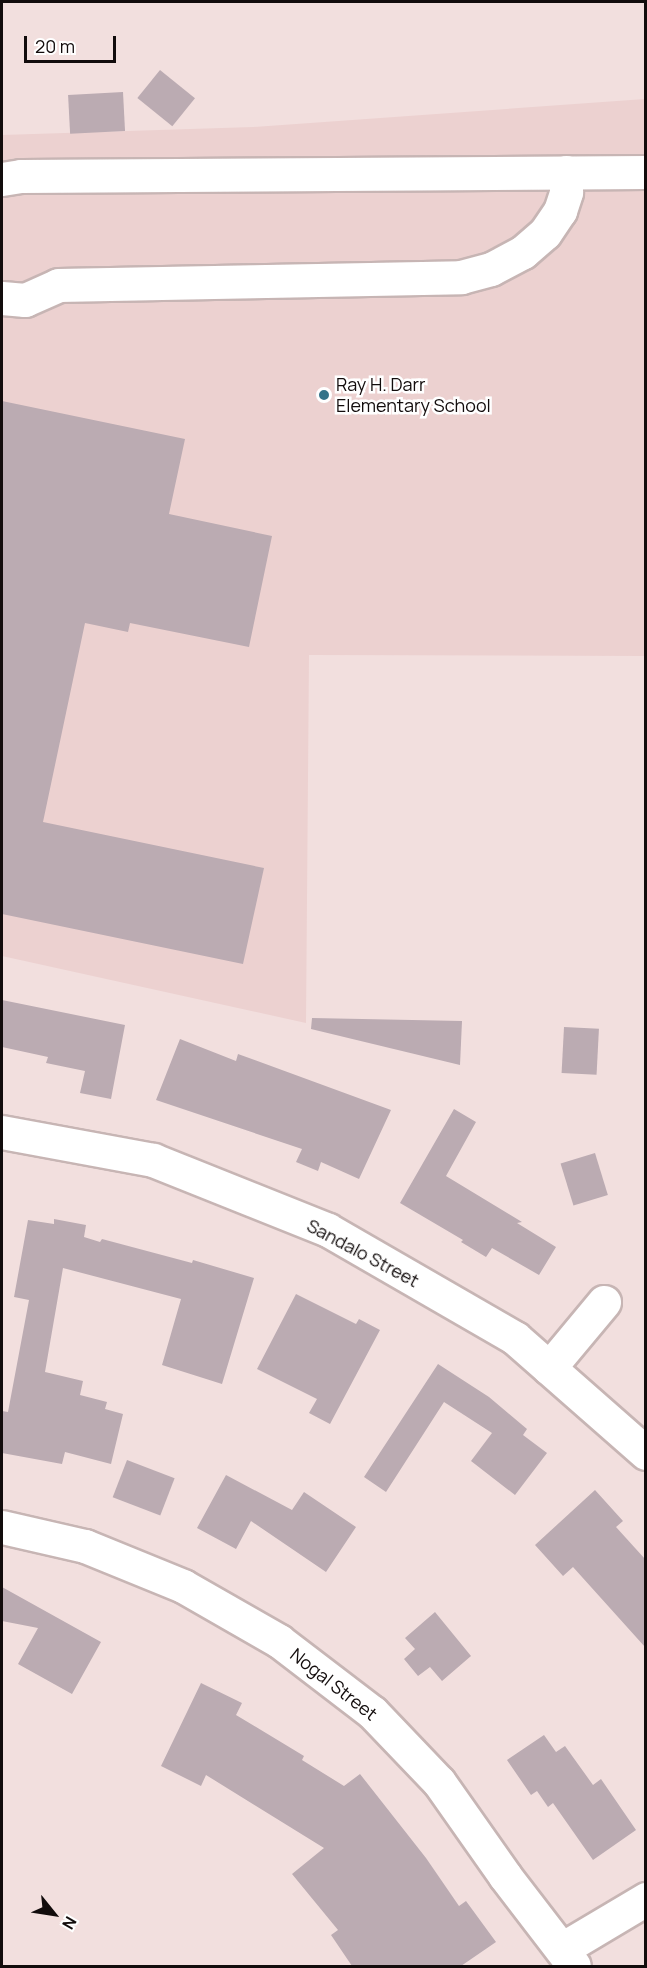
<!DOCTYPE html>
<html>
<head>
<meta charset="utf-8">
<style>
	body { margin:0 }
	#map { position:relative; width:647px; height:1968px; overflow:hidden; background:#f2dfde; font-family:Manrope,sans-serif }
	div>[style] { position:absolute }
	.built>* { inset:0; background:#ecd1d0 }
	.building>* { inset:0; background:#bbabb2; transform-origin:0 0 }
	.roads { filter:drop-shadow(2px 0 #c7b5b4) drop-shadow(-2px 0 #c7b5b4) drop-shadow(0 2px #c7b5b4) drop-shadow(0 -2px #c7b5b4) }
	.minor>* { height:33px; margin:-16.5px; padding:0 16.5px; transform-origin:16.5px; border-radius:16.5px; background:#fff }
	.dots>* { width:16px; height:16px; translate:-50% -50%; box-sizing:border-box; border:3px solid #fff; border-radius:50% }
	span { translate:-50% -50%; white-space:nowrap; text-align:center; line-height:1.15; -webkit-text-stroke:5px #fff; paint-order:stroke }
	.poi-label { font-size:18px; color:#120c0c }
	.left { translate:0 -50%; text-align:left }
	.street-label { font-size:18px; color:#120c0c }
	.frame { position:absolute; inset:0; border:3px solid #120c0c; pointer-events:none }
	.north { position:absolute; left:24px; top:1884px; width:60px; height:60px; -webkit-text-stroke:4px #fff; paint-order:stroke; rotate:120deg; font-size:16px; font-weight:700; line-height:24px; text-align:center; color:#120c0c }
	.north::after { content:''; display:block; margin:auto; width:21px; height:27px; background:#120c0c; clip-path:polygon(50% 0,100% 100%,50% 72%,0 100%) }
	.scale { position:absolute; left:24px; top:36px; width:92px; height:27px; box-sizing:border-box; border:3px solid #120c0c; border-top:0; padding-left:8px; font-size:18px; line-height:21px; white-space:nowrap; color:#120c0c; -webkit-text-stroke:4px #fff; paint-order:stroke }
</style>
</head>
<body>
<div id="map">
	<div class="built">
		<i style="clip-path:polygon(645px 99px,645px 656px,309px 655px,306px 1023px,2px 956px,2px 135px,253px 127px)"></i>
	</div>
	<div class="building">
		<i style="left:160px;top:70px;width:45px;height:36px;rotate:39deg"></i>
		<i style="left:123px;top:92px;width:39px;height:55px;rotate:87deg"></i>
		<i style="clip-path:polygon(2px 401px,185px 439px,169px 514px,272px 536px,249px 647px,130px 623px,128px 632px,85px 623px,43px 822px,264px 868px,243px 964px,2px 914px)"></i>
		<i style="clip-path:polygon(2px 1000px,125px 1025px,111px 1099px,80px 1093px,85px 1071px,46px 1063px,48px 1057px,2px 1047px)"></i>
		<i style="clip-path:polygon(312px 1018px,462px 1021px,460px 1065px,311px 1029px)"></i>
		<i style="left:564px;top:1027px;width:35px;height:46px;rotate:3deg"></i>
		<i style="clip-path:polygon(180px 1039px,236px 1061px,238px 1054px,391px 1110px,359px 1179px,321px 1162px,318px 1171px,296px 1162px,302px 1149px,156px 1100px)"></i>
		<i style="clip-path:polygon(454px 1109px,476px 1122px,446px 1176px,522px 1222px,517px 1223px,556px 1247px,539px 1275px,492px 1248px,486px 1257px,461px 1242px,463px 1240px,400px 1203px)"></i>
		<i style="left:595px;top:1153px;width:44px;height:36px;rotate:73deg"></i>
		<i style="clip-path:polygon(54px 1219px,86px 1225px,84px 1237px,100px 1242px,102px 1239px,192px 1263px,193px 1260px,254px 1278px,222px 1384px,162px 1365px,181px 1299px,63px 1268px,45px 1372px,83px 1381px,80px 1395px,107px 1402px,105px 1409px,123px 1414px,111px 1464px,65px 1452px,62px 1464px,2px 1453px,2px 1411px,8px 1412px,29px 1300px,14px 1297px,28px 1220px,54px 1224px)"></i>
		<i style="clip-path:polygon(296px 1294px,356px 1324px,359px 1319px,380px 1330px,330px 1424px,309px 1413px,317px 1399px,257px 1369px)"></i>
		<i style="clip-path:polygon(438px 1364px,489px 1397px,527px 1429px,523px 1435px,547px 1453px,515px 1495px,471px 1461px,492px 1433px,444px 1402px,386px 1492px,364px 1477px)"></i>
		<i style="left:127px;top:1460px;width:51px;height:40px;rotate:21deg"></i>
		<i style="clip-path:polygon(226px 1475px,292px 1510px,304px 1492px,356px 1527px,326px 1572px,251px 1521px,236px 1549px,197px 1528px)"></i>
		<i style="clip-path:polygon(595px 1490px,623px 1521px,616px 1527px,645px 1559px,645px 1647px,573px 1567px,563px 1576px,535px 1545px)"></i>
		<i style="clip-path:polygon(2px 1587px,101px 1642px,72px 1694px,18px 1664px,38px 1628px,2px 1621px)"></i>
		<i style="clip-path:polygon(435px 1612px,471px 1656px,442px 1681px,430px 1667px,418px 1676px,404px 1659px,415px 1649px,405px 1638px)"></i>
		<i style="clip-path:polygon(201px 1683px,242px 1703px,236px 1715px,304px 1756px,302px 1760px,344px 1786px,360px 1774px,426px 1858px,459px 1906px,466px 1901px,496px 1942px,461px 1966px,352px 1966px,331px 1935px,338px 1930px,292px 1874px,324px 1848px,206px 1775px,201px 1786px,161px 1766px)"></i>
		<i style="clip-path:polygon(544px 1735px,556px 1752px,565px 1746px,593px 1785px,601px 1779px,636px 1830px,593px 1860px,553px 1803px,548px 1807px,537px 1791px,531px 1795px,507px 1760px)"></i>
	</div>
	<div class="roads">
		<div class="minor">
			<i style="left:2px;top:179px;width:19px;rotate:-9deg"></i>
			<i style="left:21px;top:176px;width:625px;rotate:-0.37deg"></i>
			<i style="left:2px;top:298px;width:23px;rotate:5deg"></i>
			<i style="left:25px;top:300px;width:36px;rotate:-24deg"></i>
			<i style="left:58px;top:285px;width:403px;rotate:-1.1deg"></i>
			<i style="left:461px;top:277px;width:31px;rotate:-15deg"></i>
			<i style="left:491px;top:269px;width:36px;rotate:-28deg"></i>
			<i style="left:523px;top:252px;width:29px;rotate:-41deg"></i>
			<i style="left:545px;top:233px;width:27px;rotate:-56deg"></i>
			<i style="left:560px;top:211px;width:20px;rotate:-72deg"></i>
			<i style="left:566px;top:192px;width:20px;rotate:-90deg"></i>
			<i style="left:2px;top:1132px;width:154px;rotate:10.5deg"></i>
			<i style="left:153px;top:1160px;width:188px;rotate:21.8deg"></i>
			<i style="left:328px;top:1230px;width:216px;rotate:30deg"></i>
			<i style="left:515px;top:1338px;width:174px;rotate:41.3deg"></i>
			<i style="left:549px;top:1368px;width:86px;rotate:-50.2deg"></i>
			<i style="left:2px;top:1527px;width:85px;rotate:12.9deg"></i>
			<i style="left:85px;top:1546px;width:106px;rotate:22.2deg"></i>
			<i style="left:183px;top:1586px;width:111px;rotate:29.8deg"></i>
			<i style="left:279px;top:1641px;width:117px;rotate:37.4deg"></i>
			<i style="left:372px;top:1712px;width:97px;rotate:46.3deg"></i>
			<i style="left:439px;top:1782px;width:115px;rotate:54.9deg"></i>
			<i style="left:505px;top:1876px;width:113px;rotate:52.5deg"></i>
			<i style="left:562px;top:1949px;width:98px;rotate:-30.8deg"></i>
		</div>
	</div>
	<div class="dots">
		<i style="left:324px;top:395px;background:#347288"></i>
	</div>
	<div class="poi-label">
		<span class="left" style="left:336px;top:395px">Ray H. Darr<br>Elementary School</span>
	</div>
	<div class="street-label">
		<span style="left:363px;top:1253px;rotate:28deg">Sandalo Street</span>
		<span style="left:334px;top:1684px;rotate:38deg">Nogal Street</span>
	</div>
	<div class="frame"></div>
	<div class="north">N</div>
	<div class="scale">20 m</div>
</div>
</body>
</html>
